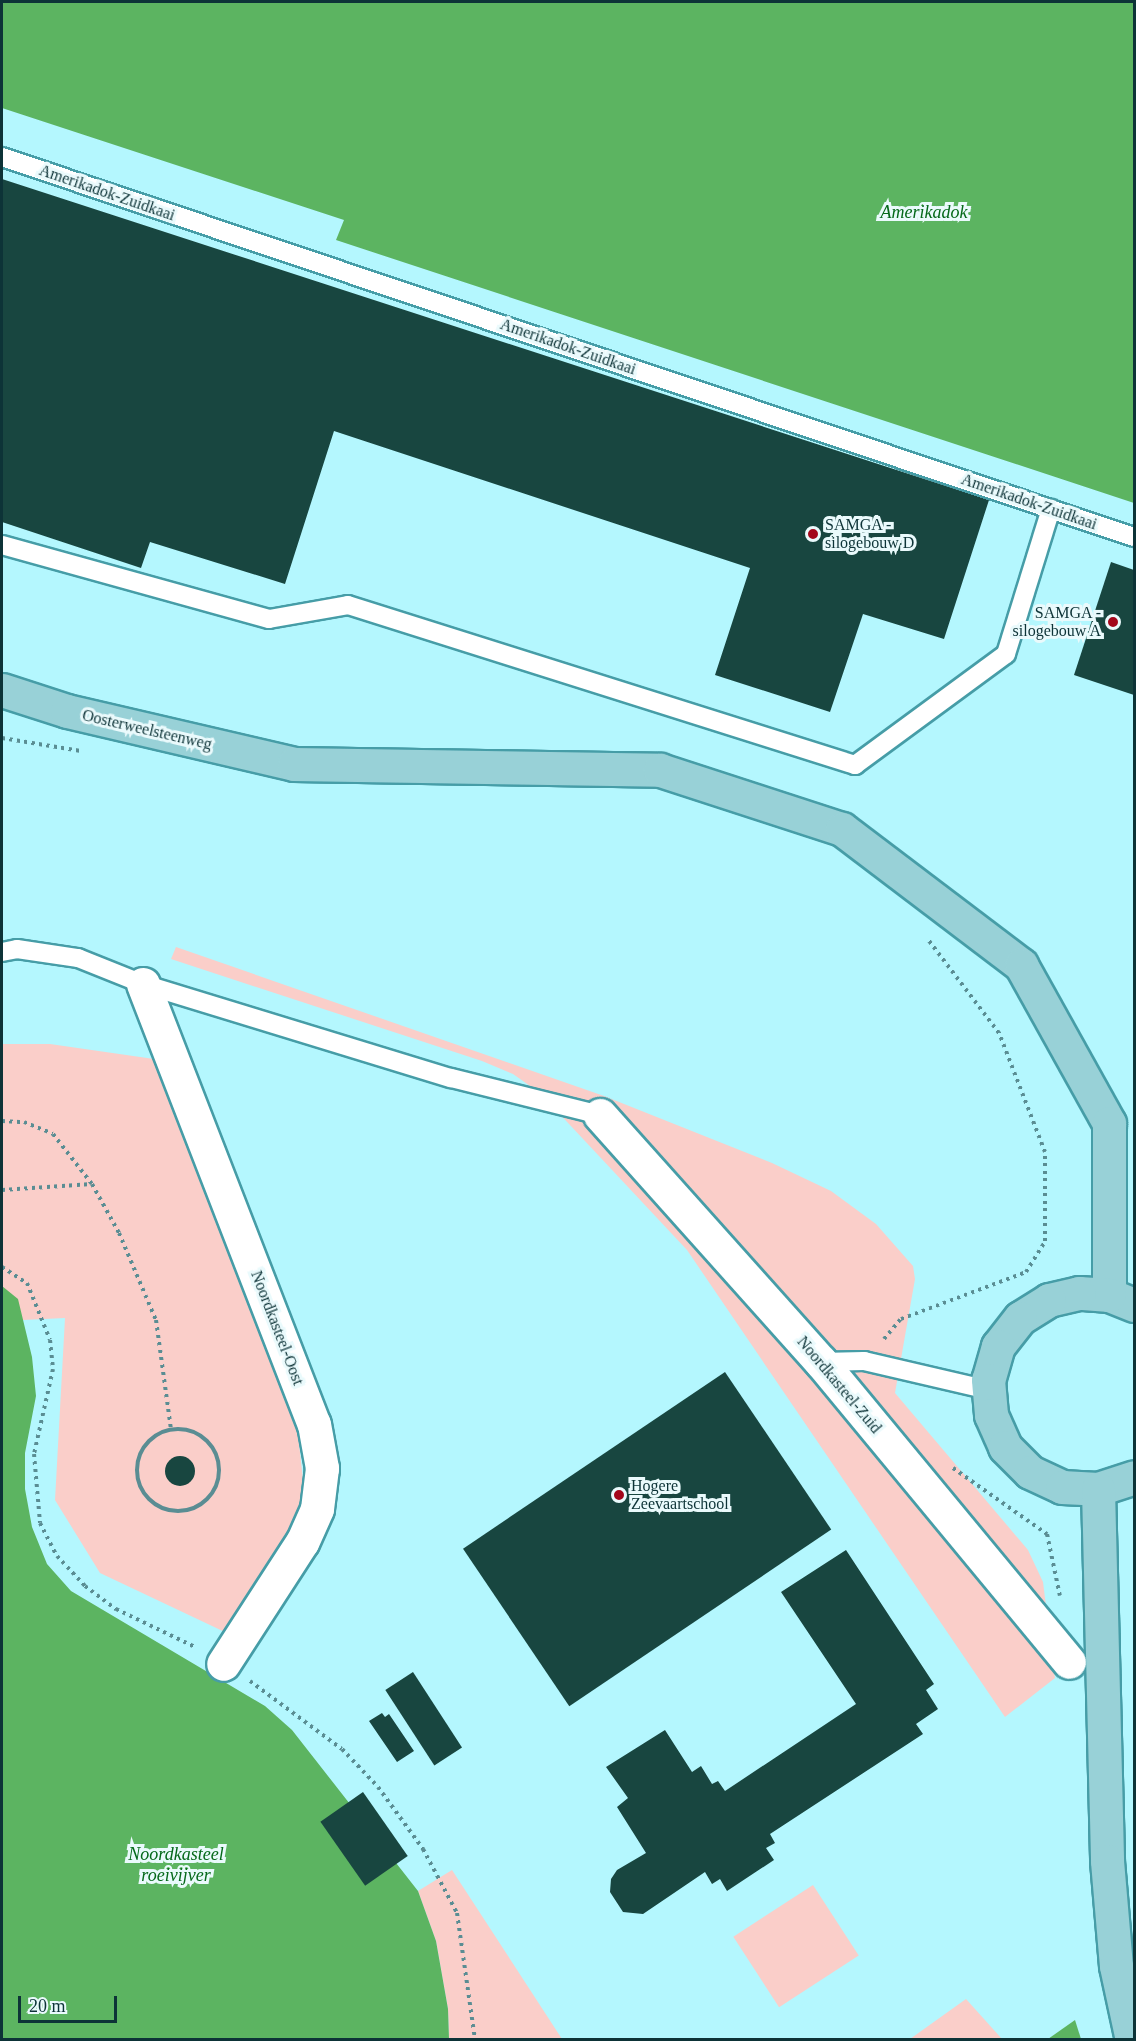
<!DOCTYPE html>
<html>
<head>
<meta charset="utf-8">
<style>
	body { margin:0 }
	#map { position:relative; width:1136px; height:2041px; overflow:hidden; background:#b4f7fe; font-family:Georgia,serif }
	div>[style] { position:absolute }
	.green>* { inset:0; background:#facec9; transform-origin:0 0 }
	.water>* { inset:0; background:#5cb461 }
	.building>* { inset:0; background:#184640; transform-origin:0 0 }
	.round { border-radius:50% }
	.path>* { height:4px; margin-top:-2px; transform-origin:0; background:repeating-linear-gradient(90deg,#5a8d93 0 3px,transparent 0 7.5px) }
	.path>.ring { margin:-2px; padding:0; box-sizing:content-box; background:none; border:4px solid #5a8d93; border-radius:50% }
	.roads { filter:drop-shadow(2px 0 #469da7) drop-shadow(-2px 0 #469da7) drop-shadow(0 2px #469da7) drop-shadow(0 -2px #469da7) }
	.lane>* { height:18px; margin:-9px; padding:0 9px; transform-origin:9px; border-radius:9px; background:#fff }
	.street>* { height:33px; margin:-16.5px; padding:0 16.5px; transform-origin:16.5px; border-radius:16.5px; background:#fff }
	.primary>* { height:33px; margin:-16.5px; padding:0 16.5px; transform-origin:16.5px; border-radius:16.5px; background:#98d1d7 }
	.dots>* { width:16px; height:16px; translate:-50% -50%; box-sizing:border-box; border:3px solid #eafafc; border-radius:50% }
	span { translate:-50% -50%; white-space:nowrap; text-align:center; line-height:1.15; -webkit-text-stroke:6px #eafafc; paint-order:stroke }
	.street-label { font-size:16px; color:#0d3337 }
	.poi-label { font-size:16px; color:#0d3337 }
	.left { translate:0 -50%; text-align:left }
	.right { translate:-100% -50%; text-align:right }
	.water-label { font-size:18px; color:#05691a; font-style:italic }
	.frame { position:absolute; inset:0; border:3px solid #0d3337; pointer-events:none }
	.scale { position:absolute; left:18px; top:1996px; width:99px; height:27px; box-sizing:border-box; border:3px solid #0d3337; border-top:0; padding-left:8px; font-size:18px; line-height:21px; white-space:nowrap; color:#0d3337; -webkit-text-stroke:4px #eafafc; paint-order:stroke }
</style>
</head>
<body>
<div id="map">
	<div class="green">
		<i style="clip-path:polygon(176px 947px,604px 1096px,772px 1163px,831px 1191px,876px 1224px,913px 1266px,915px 1279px,895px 1393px,1028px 1550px,1043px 1582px,1055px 1678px,1005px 1717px,687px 1250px,540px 1093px,513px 1074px,482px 1061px,171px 959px)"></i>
		<i style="clip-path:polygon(2px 1044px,50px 1044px,154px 1059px,296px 1416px,306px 1507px,229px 1634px,100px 1573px,55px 1500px,65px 1318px,2px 1321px)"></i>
		<i style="clip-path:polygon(452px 1870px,562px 2039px,449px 2039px,448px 2009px,436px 1941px,418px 1891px)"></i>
		<i style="left:813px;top:1885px;width:84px;height:95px;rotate:57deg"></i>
		<i style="clip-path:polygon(966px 1999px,1002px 2039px,910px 2039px)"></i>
	</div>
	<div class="water">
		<i style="clip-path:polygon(2px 2px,1134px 2px,1134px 503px,336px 240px,344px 220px,2px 108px)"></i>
		<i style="clip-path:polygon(2px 1286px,18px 1299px,32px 1357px,36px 1396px,25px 1453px,25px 1489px,32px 1527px,47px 1564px,71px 1591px,265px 1706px,292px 1730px,418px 1891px,436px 1941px,448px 2009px,449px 2039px,2px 2039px)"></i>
		<i style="clip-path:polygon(1075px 2020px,1081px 2039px,1048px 2039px)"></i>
	</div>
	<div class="building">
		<i style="clip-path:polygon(2px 179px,989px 500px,944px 639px,863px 614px,830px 712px,715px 675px,750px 568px,334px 431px,285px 584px,150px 542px,141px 568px,2px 522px)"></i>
		<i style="clip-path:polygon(1111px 562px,1134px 570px,1134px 695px,1074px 675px)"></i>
		<i style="left:725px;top:1372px;width:190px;height:316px;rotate:56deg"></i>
		<i class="round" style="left:165px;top:1456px;width:30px;height:30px"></i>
		<i style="clip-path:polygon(846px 1550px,934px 1684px,926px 1690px,938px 1709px,916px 1724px,923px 1734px,770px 1834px,775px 1843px,766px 1848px,774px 1860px,727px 1891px,720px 1879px,712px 1884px,705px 1872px,643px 1914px,623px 1912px,610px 1892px,611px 1879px,617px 1870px,646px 1853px,617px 1807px,628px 1798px,606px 1767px,665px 1730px,692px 1772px,701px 1766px,712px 1784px,718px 1781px,725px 1791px,856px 1704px,781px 1592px)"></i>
		<i style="left:413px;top:1672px;width:90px;height:33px;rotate:57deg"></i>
		<i style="clip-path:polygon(382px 1713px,385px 1717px,389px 1714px,414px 1751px,397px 1762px,369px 1721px)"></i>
		<i style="left:363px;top:1792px;width:78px;height:52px;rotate:55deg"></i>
	</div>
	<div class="path">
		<i style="left:2px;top:738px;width:80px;rotate:9.3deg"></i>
		<i style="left:2px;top:1121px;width:22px;rotate:3deg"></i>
		<i style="left:24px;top:1122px;width:31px;rotate:22deg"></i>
		<i style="left:53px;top:1134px;width:63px;rotate:52deg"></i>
		<i style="left:92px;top:1184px;width:56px;rotate:61.1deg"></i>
		<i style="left:119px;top:1233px;width:95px;rotate:67deg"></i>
		<i style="left:156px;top:1320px;width:111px;rotate:82.2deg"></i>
		<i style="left:2px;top:1190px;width:90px;rotate:-3.8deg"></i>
		<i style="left:2px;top:1267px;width:30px;rotate:33deg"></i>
		<i style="left:27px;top:1283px;width:61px;rotate:68deg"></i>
		<i style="left:50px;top:1340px;width:29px;rotate:84deg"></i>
		<i style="left:53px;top:1369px;width:87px;rotate:102.6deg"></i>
		<i style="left:34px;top:1454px;width:69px;rotate:85deg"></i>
		<i style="left:40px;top:1523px;width:37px;rotate:63deg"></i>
		<i style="left:57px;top:1556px;width:41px;rotate:47deg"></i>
		<i style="left:85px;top:1586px;width:39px;rotate:37deg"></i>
		<i style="left:116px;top:1609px;width:88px;rotate:25.7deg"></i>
		<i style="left:884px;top:1339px;width:26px;rotate:-50deg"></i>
		<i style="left:901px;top:1319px;width:134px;rotate:-20.6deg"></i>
		<i style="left:1026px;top:1272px;width:36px;rotate:-58deg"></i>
		<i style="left:1045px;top:1241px;width:89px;rotate:-90deg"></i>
		<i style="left:1045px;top:1152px;width:128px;rotate:-111.1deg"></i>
		<i style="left:999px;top:1033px;width:119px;rotate:-127.2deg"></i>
		<i class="ring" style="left:137px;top:1429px;width:78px;height:78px"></i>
		<i style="left:953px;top:1468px;width:115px;rotate:35.1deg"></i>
		<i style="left:1047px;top:1534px;width:63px;rotate:78.2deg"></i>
		<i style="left:250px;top:1681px;width:114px;rotate:36.5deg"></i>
		<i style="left:342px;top:1749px;width:52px;rotate:46.5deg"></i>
		<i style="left:378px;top:1787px;width:77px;rotate:54deg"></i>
		<i style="left:423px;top:1849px;width:72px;rotate:62deg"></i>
		<i style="left:457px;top:1913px;width:128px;rotate:81.9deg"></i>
	</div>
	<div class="roads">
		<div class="lane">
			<i style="left:2px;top:157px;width:1194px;rotate:18.56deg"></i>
			<i style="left:2px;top:545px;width:277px;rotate:15.5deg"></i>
			<i style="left:269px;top:619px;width:80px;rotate:-10deg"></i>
			<i style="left:348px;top:605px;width:532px;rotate:17.51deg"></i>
			<i style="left:855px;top:765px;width:187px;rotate:-36.3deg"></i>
			<i style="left:1006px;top:654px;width:152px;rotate:-72.8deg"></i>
			<i style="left:2px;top:952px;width:15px;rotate:-11deg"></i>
			<i style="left:17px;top:949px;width:62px;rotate:8.4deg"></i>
			<i style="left:78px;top:958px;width:70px;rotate:21.8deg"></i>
			<i style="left:143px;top:984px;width:322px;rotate:17deg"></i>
			<i style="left:451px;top:1078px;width:154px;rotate:13.9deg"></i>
			<i style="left:821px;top:1362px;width:43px;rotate:-1.3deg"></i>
			<i style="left:864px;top:1361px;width:128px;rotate:13.1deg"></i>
		</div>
		<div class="street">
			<i style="left:143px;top:984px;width:472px;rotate:68.8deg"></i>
			<i style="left:314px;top:1424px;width:45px;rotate:79.7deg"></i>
			<i style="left:322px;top:1468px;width:41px;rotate:97deg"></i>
			<i style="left:317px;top:1509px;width:36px;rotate:114deg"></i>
			<i style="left:302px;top:1542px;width:145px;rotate:122.9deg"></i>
			<i style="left:600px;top:1115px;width:331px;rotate:48.2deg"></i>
			<i style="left:821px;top:1362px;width:389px;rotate:50.4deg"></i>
		</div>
		<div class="primary">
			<i style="left:2px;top:690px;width:68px;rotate:17.9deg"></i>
			<i style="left:67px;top:711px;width:233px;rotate:13.1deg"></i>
			<i style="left:294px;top:764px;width:366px;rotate:0.9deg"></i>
			<i style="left:660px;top:770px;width:191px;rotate:18deg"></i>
			<i style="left:842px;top:829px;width:225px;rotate:37.2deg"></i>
			<i style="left:1021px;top:965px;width:181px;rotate:60.9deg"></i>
			<i style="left:1109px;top:1123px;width:172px;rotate:90deg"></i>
			<i style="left:1134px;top:1305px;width:27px;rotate:-158deg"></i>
			<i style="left:1109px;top:1295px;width:30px;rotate:-176deg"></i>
			<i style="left:1079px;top:1293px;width:31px;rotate:167deg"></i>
			<i style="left:1049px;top:1300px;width:34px;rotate:148deg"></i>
			<i style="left:1020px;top:1318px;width:36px;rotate:128deg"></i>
			<i style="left:998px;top:1346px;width:35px;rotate:106deg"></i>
			<i style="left:988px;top:1380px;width:35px;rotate:85deg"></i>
			<i style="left:991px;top:1415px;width:35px;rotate:66deg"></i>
			<i style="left:1005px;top:1447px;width:35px;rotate:45deg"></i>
			<i style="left:1030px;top:1472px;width:35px;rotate:25deg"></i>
			<i style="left:1062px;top:1487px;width:36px;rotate:3deg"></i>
			<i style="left:1098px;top:1489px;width:38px;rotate:-18deg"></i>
			<i style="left:1098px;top:1489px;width:372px;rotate:88.6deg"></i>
			<i style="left:1107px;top:1861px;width:105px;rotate:85.1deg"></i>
			<i style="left:1116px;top:1966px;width:76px;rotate:77.8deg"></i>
		</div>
	</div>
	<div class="dots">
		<i style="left:813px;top:534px;background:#a3071b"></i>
		<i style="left:1113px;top:622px;background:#a3071b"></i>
		<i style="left:619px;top:1495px;background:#a3071b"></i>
	</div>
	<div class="street-label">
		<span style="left:107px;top:193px;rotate:19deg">Amerikadok-Zuidkaai</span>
		<span style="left:568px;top:347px;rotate:19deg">Amerikadok-Zuidkaai</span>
		<span style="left:1029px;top:502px;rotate:19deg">Amerikadok-Zuidkaai</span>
		<span style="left:147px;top:730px;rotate:13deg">Oosterweelsteenweg</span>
		<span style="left:277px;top:1328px;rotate:69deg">Noordkasteel-Oost</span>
		<span style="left:839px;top:1385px;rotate:50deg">Noordkasteel-Zuid</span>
	</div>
	<div class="poi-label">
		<span class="left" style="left:825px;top:534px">SAMGA -<br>silogebouw D</span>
		<span class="right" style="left:1101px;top:622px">SAMGA -<br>silogebouw A</span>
		<span class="left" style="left:631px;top:1495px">Hogere<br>Zeevaartschool</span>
	</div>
	<div class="water-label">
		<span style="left:924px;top:212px">Amerikadok</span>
		<span style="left:176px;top:1865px">Noordkasteel<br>roeivijver</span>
	</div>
	<div class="frame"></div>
	<div class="scale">20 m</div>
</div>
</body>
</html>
